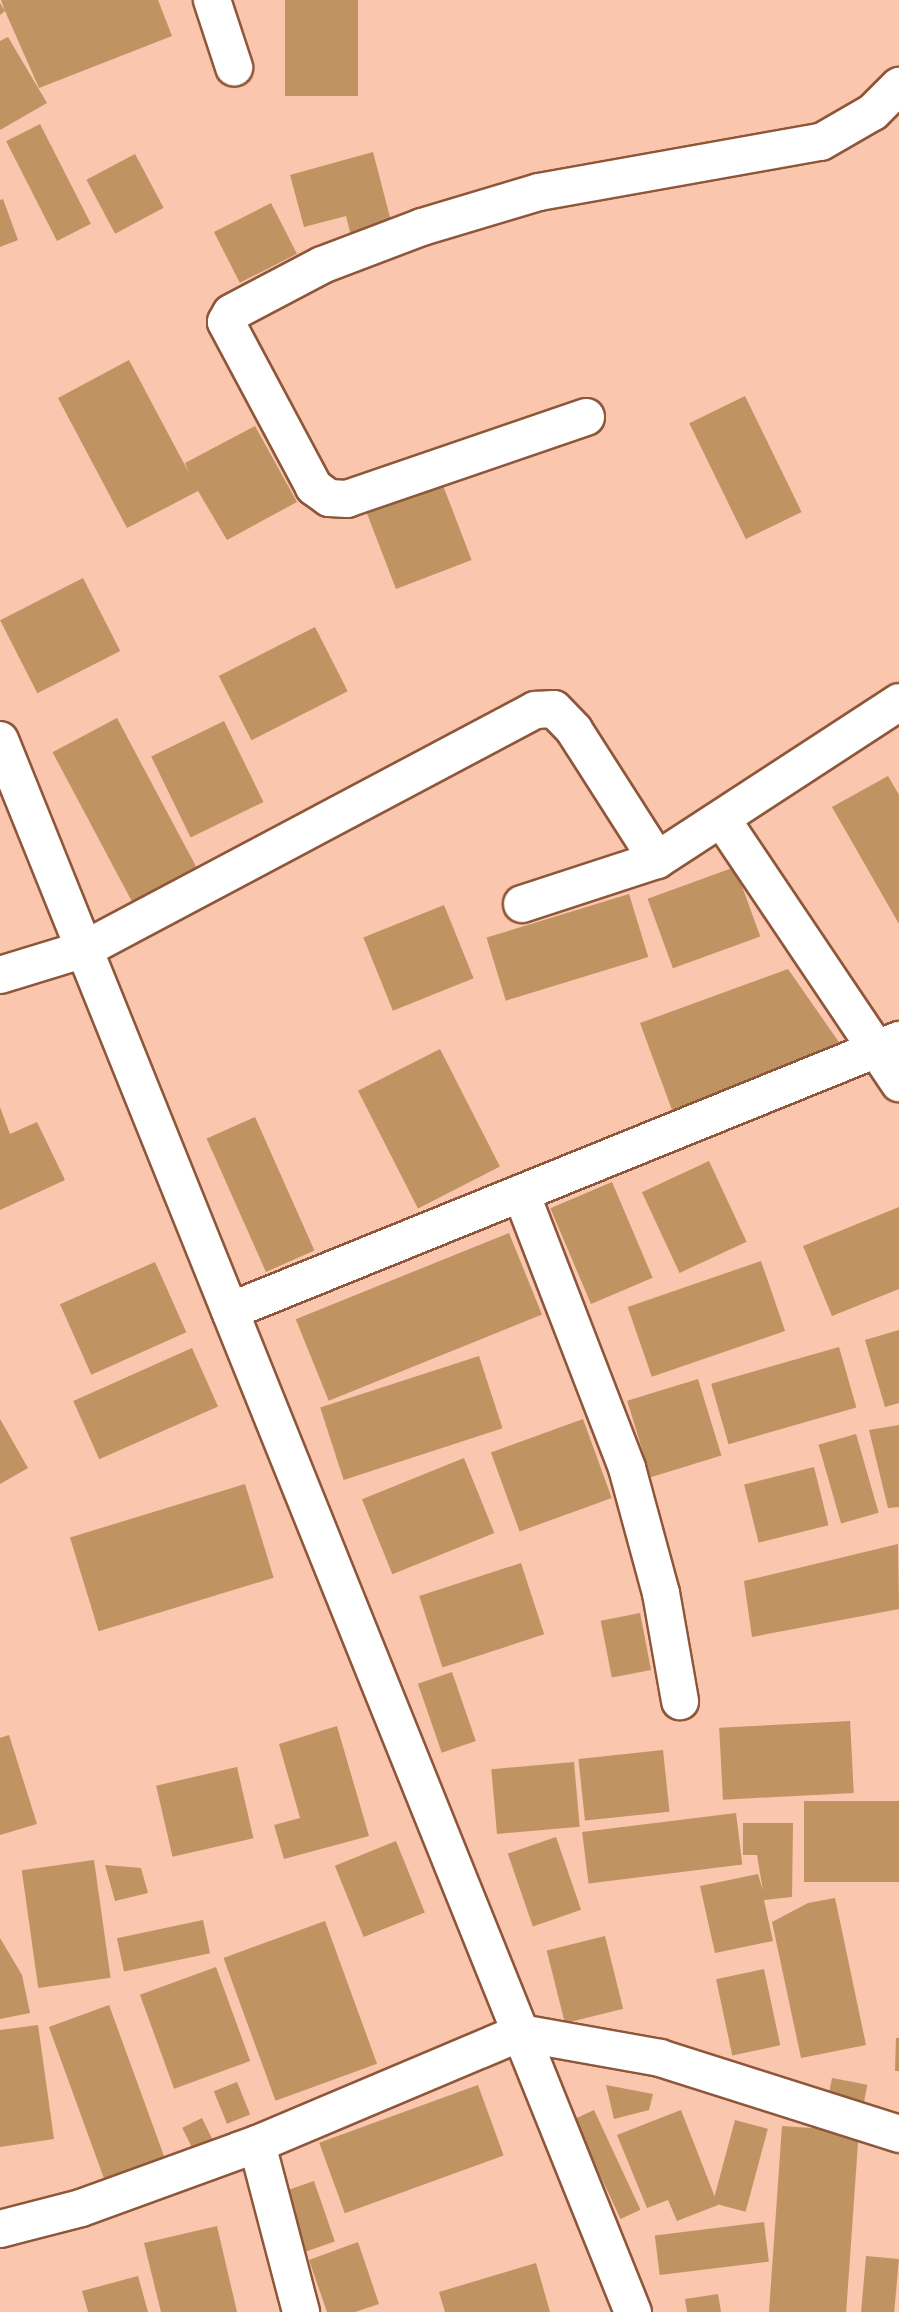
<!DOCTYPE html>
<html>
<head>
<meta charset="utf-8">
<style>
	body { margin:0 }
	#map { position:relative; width:899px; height:2312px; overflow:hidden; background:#fac6ad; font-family:Literata,serif }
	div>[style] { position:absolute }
	.building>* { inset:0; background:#c09362; transform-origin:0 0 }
	.roads { filter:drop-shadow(2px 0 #8e573a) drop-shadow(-2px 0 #8e573a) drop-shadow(0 2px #8e573a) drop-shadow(0 -2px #8e573a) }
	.minor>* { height:36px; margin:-18px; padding:0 18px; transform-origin:18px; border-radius:18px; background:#fff }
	span { translate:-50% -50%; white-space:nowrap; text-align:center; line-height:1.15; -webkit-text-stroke:6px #fac6ad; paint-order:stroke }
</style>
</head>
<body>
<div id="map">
	<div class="building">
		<i style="clip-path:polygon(1px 0,158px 0,172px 36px,39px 88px,5px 11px,0 15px,0 3px,5px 11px)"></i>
		<i style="left:285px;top:0;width:73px;height:96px"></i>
		<i style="clip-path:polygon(8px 37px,47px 103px,0 130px,0 41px)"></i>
		<i style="left:40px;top:124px;width:112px;height:38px;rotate:63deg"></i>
		<i style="clip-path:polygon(373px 152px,392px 225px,351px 236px,346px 216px,304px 227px,290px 175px)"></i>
		<i style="left:135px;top:154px;width:61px;height:55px;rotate:62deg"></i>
		<i style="clip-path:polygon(3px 199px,18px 240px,0 247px,0 200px)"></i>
		<i style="left:271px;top:203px;width:57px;height:64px;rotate:63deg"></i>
		<i style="clip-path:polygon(129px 360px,189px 473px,185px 463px,255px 426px,297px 502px,227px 540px,198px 491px,127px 528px,58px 398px)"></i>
		<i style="left:745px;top:396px;width:129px;height:62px;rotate:64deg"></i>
		<i style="left:439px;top:475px;width:91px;height:81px;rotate:69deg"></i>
		<i style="left:83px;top:578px;width:82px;height:93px;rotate:63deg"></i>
		<i style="left:315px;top:627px;width:72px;height:108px;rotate:63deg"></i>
		<i style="left:117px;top:718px;width:170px;height:73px;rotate:62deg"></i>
		<i style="left:224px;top:721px;width:90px;height:81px;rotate:64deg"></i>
		<i style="clip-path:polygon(888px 776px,899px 795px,899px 924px,832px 807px)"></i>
		<i style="left:735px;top:867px;width:74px;height:93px;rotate:70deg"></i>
		<i style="left:629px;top:894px;width:66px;height:149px;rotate:73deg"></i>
		<i style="left:444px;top:905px;width:79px;height:87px;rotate:68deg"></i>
		<i style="clip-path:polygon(788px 969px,843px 1048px,672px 1110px,640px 1023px)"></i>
		<i style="left:440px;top:1049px;width:132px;height:92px;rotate:63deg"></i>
		<i style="clip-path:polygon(0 1107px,10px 1134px,37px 1122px,65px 1180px,0 1210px)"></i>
		<i style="left:255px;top:1117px;width:146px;height:53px;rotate:66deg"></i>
		<i style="left:709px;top:1161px;width:89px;height:74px;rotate:65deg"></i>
		<i style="left:612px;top:1182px;width:104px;height:67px;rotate:67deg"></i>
		<i style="clip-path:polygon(899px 1207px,899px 1289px,832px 1316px,803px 1246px)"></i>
		<i style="left:509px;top:1233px;width:88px;height:230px;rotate:68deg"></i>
		<i style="left:761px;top:1261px;width:74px;height:141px;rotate:71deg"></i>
		<i style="left:155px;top:1262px;width:77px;height:104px;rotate:66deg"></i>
		<i style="clip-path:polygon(899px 1330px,899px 1403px,885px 1407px,865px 1340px)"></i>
		<i style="left:839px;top:1347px;width:63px;height:133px;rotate:74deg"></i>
		<i style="left:192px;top:1348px;width:64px;height:130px;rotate:66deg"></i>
		<i style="left:479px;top:1356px;width:76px;height:167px;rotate:72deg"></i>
		<i style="left:698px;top:1379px;width:80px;height:74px;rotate:73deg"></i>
		<i style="clip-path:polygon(0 1419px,28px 1468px,0 1484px)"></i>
		<i style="left:583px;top:1419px;width:84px;height:98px;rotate:70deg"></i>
		<i style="clip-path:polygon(899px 1425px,899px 1507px,888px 1508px,869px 1430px)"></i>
		<i style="left:856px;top:1434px;width:82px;height:39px;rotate:74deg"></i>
		<i style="left:464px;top:1458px;width:81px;height:110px;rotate:68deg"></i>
		<i style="left:814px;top:1467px;width:60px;height:72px;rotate:76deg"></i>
		<i style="left:245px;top:1484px;width:98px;height:183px;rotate:73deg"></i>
		<i style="clip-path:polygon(898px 1544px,899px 1609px,752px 1637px,744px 1581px)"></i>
		<i style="left:521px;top:1563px;width:75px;height:107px;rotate:72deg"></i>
		<i style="left:640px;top:1613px;width:58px;height:40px;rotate:79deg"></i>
		<i style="left:452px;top:1672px;width:73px;height:36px;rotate:71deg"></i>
		<i style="left:850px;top:1721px;width:72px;height:131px;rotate:87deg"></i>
		<i style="clip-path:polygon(337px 1726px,369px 1836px,284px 1859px,274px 1825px,300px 1818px,279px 1744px)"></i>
		<i style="clip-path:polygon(9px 1735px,37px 1824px,0 1835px,0 1738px)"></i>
		<i style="left:663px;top:1750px;width:62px;height:85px;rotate:84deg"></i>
		<i style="left:574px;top:1762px;width:65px;height:83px;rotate:85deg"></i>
		<i style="left:237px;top:1767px;width:73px;height:83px;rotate:77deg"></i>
		<i style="left:899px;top:1801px;width:81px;height:95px;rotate:90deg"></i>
		<i style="left:736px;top:1813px;width:52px;height:155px;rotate:83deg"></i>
		<i style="clip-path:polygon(743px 1823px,793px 1823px,792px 1897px,764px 1900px,773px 1941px,715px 1953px,700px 1886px,758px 1874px,763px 1891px,757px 1855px,743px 1855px)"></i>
		<i style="left:556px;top:1837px;width:77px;height:51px;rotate:71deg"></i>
		<i style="left:396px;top:1841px;width:77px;height:66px;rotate:68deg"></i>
		<i style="left:94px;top:1860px;width:119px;height:73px;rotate:82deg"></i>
		<i style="clip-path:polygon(105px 1865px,141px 1868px,148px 1893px,115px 1901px)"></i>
		<i style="clip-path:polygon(835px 1898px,866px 2045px,801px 2058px,772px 1922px,808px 1903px)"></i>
		<i style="left:203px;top:1920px;width:34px;height:88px;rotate:78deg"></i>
		<i style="left:325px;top:1921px;width:152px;height:108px;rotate:70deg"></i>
		<i style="left:605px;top:1936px;width:75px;height:60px;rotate:76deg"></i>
		<i style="clip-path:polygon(0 1938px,22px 1975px,30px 2013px,0 2019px)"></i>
		<i style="left:216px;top:1967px;width:100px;height:81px;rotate:70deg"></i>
		<i style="left:764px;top:1969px;width:78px;height:49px;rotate:78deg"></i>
		<i style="left:109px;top:2005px;width:173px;height:64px;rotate:70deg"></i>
		<i style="clip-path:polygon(38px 2025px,54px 2139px,0 2147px,0 2030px)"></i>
		<i style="clip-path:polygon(896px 2038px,899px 2038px,899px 2071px,895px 2071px)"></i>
		<i style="left:832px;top:2078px;width:36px;height:19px;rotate:11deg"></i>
		<i style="left:237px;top:2082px;width:35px;height:25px;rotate:68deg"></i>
		<i style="left:478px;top:2085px;width:75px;height:169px;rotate:70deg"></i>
		<i style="clip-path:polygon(606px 2085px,653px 2094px,649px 2110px,614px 2119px)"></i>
		<i style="left:594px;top:2110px;width:110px;height:22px;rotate:65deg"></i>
		<i style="clip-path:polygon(681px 2110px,718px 2205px,677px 2221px,668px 2200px,647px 2208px,617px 2135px)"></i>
		<i style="left:202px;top:2118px;width:25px;height:22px;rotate:64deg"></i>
		<i style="left:735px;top:2120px;width:34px;height:86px;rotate:15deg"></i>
		<i style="left:782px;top:2126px;width:77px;height:187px;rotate:4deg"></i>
		<i style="left:314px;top:2181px;width:64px;height:32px;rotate:71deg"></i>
		<i style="left:764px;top:2222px;width:40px;height:110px;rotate:83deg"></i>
		<i style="clip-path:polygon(217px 2226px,237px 2312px,161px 2312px,144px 2243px)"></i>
		<i style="clip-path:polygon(358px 2242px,379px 2304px,355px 2312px,327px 2312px,309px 2260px)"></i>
		<i style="left:866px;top:2256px;width:33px;height:56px;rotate:5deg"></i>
		<i style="clip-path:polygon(536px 2263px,550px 2312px,445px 2312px,439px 2292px)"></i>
		<i style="clip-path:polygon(138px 2276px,148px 2312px,88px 2312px,82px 2291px)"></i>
		<i style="clip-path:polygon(718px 2294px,721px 2312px,687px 2312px,685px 2299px)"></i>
	</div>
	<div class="roads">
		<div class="minor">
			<i style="left:212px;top:0;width:71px;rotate:71.8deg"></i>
			<i style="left:586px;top:417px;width:253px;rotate:161.1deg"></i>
			<i style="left:347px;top:499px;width:18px;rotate:-177deg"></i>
			<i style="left:329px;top:498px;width:19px;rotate:-144deg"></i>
			<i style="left:314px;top:487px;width:187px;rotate:-118.1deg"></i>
			<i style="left:226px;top:322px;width:10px;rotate:-61deg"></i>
			<i style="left:231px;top:313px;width:103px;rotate:-27.8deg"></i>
			<i style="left:322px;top:265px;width:107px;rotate:-20.8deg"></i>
			<i style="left:422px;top:227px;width:122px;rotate:-16.7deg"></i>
			<i style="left:539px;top:192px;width:286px;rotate:-10.1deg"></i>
			<i style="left:821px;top:142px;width:60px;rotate:-30deg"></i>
			<i style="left:873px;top:112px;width:37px;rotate:-45deg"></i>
			<i style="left:0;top:740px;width:1695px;rotate:68.07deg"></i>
			<i style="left:723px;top:821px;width:316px;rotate:56.1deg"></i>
			<i style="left:522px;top:904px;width:142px;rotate:-18.1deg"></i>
			<i style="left:657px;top:860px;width:289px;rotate:-33.1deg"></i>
			<i style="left:0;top:975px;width:89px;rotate:-17deg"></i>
			<i style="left:85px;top:949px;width:510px;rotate:-27.97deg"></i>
			<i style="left:535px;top:710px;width:19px;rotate:-3deg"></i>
			<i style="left:554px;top:709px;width:29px;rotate:46deg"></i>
			<i style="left:574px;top:730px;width:154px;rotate:57.4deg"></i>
			<i style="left:521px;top:1193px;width:295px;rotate:68.9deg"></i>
			<i style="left:627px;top:1468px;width:130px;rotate:74.8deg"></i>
			<i style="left:661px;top:1593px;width:110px;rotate:80deg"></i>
			<i style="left:230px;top:1311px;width:722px;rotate:-22.05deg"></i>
			<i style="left:257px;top:2144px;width:174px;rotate:75.3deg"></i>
			<i style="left:0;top:2229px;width:84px;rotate:-14.5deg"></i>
			<i style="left:81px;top:2208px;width:187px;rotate:-20deg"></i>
			<i style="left:257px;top:2144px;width:285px;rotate:-22.9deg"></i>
			<i style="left:520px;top:2033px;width:142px;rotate:10.1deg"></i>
			<i style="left:660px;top:2058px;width:251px;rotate:17.6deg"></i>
		</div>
	</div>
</div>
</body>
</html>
